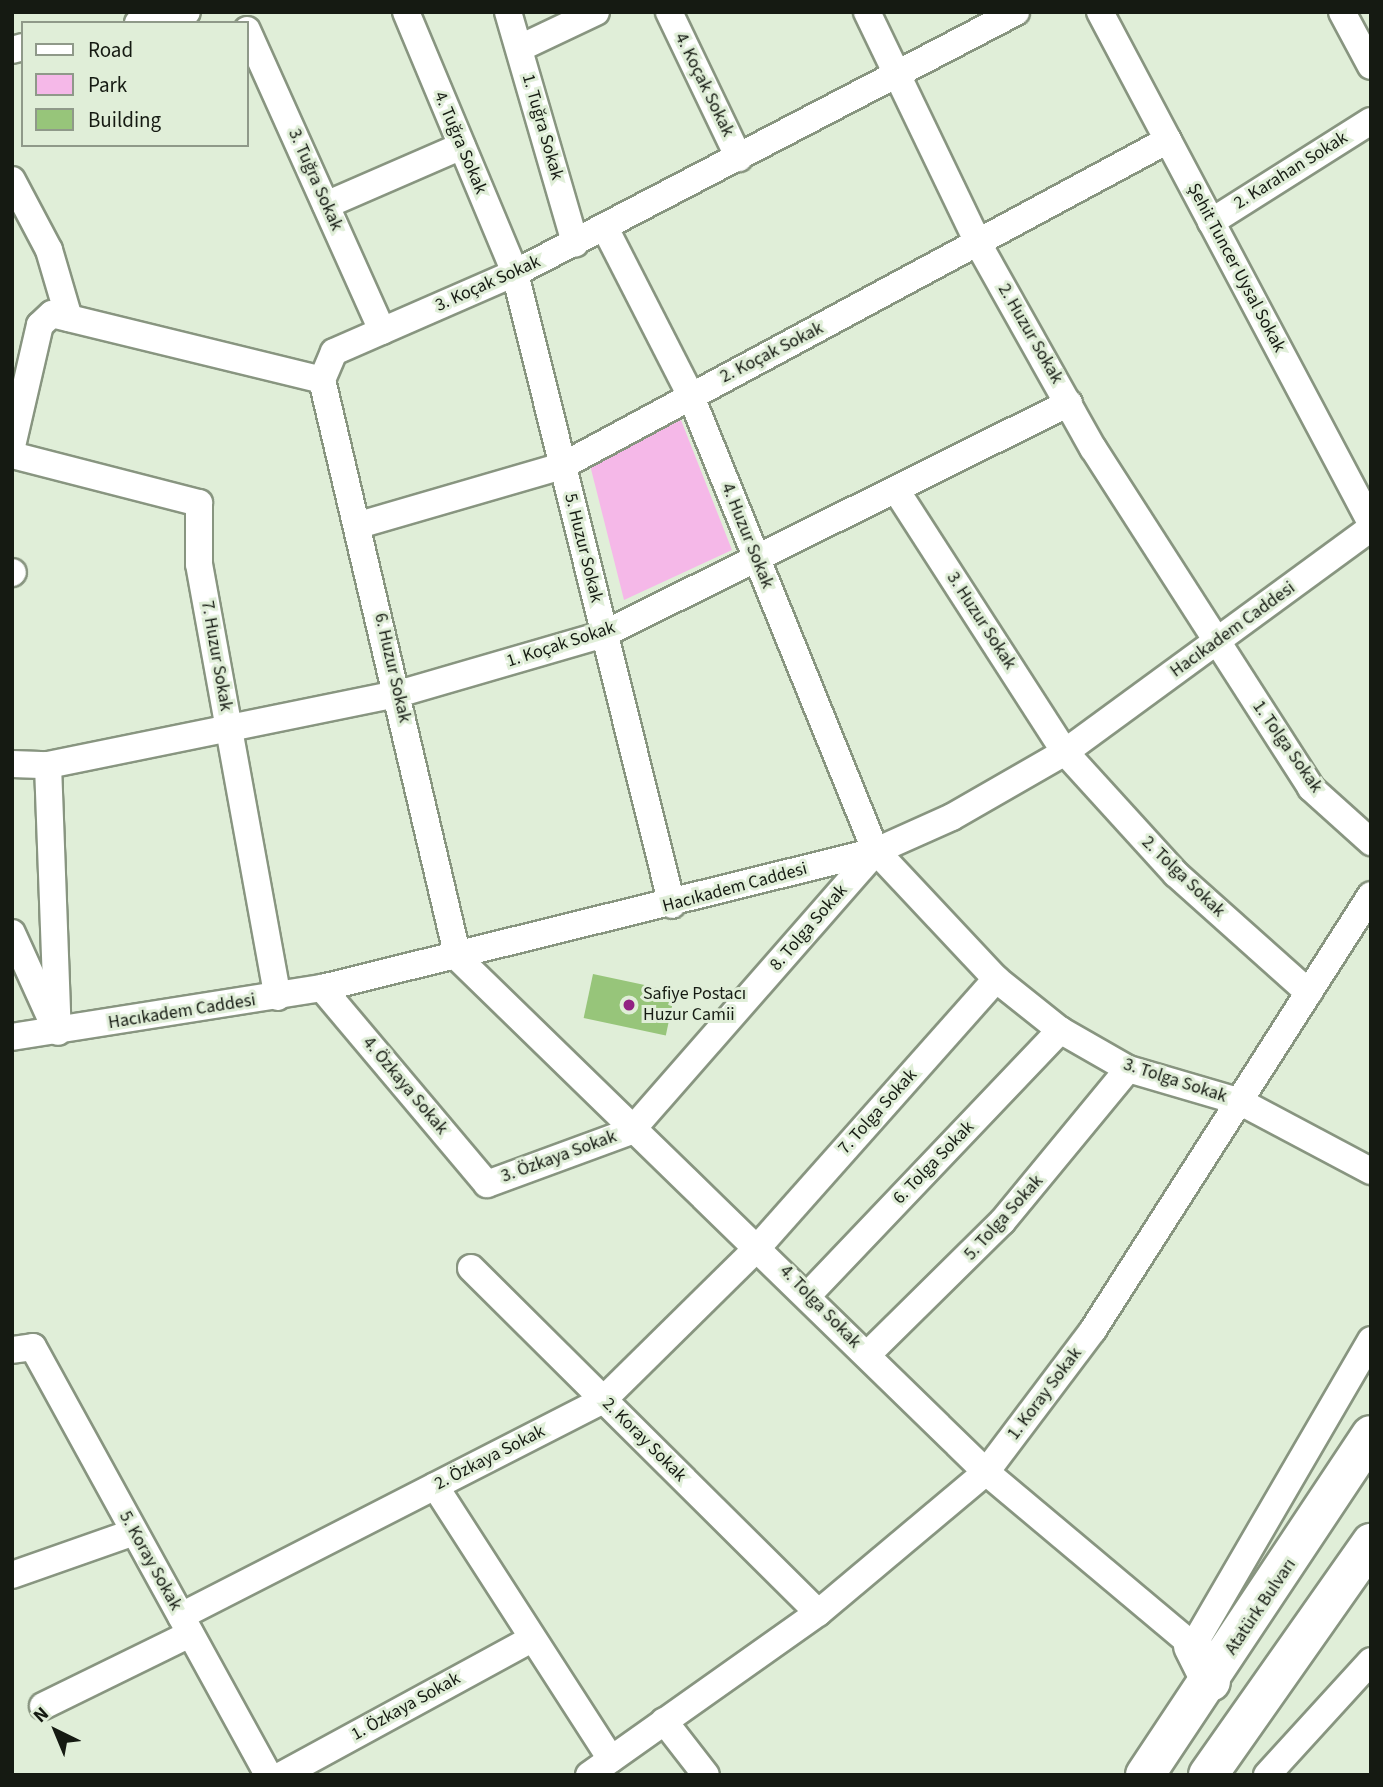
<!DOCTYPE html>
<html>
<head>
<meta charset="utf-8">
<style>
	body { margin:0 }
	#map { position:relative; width:1383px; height:1787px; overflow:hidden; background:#e0eed8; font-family:"Source Sans 3",sans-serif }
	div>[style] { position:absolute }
	.green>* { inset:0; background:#f5b8e8 }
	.building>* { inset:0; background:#97c57a; transform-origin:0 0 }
	.roads { filter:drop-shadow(2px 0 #889580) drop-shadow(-2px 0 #889580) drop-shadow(0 2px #889580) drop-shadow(0 -2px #889580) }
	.minor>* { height:26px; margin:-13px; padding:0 13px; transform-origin:13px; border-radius:13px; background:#fff }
	.trunk>* { height:38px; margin:-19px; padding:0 19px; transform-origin:19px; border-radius:19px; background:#fff }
	.dots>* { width:19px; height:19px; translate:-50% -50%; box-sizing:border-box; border:4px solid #e0eed8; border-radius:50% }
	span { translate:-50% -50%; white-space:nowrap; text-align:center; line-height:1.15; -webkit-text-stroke:6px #e0eed8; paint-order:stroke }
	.street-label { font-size:18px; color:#151a12 }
	.poi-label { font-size:18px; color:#151a12 }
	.left { translate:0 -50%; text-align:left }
	.frame { position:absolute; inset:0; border:14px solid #151a12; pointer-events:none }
	.legend { position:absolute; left:21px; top:21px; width:228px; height:126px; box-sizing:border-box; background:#e0eed8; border:2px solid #8f9989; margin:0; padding:9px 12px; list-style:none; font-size:21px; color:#151a12 }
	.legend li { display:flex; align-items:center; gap:14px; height:35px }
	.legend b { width:35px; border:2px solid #8f9989 }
	.north { position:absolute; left:21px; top:1696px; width:70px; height:70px; -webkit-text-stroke:5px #e0eed8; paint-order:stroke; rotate:317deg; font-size:19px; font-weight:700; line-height:28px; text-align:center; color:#151a12 }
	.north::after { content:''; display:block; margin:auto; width:24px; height:32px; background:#151a12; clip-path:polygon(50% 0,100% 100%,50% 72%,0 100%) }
</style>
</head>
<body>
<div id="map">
	<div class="green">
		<i style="clip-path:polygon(681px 420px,732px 550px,624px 600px,590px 465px)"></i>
	</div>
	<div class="building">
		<i style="left:593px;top:974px;width:84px;height:45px;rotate:12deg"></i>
	</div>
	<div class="roads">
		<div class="minor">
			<i style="left:406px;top:12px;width:283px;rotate:67.3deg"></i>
			<i style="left:515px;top:273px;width:651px;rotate:76.05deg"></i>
			<i style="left:508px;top:12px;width:241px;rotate:73.8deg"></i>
			<i style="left:669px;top:12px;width:162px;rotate:64.4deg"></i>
			<i style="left:867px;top:12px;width:261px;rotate:64.3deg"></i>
			<i style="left:980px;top:247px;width:231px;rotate:60.7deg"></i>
			<i style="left:1093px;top:448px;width:404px;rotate:57.3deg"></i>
			<i style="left:1311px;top:788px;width:81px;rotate:42deg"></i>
			<i style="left:1100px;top:12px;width:578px;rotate:62.06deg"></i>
			<i style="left:1342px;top:12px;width:61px;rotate:61.8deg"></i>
			<i style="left:138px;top:23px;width:50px;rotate:-12.7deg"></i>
			<i style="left:247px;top:30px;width:330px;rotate:65.8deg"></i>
			<i style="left:520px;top:48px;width:84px;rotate:-25.3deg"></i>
			<i style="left:12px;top:50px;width:11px;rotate:-15deg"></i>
			<i style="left:12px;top:180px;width:79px;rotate:62.1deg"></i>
			<i style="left:49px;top:250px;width:71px;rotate:73.6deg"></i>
			<i style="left:326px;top:205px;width:148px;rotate:-23.5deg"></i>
			<i style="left:1211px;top:222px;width:189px;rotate:-32.3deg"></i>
			<i style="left:605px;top:228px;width:186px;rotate:62.9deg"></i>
			<i style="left:690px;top:394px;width:493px;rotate:67.9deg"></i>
			<i style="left:876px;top:851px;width:175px;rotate:46.8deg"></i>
			<i style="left:996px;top:979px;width:82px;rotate:38.6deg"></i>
			<i style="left:1060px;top:1030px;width:78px;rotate:29.8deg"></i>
			<i style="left:1128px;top:1069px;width:118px;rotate:16.3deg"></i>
			<i style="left:1241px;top:1102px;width:147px;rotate:28deg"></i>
			<i style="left:322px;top:380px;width:594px;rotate:76.76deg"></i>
			<i style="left:458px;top:958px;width:737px;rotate:44.23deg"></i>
			<i style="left:986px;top:1472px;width:270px;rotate:40deg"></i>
			<i style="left:1193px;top:1646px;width:354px;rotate:-59.8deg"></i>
			<i style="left:12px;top:446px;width:124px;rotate:-77deg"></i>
			<i style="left:40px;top:325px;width:16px;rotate:-43deg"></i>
			<i style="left:52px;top:314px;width:278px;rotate:13.7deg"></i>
			<i style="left:322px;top:380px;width:30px;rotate:-67deg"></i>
			<i style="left:334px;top:352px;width:197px;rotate:-23.6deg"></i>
			<i style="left:515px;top:273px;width:565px;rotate:-27.52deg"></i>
			<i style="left:12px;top:455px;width:193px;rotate:14.4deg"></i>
			<i style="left:199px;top:503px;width:61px;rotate:90deg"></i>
			<i style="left:199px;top:564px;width:440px;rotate:79.7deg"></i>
			<i style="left:896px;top:490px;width:312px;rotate:57.2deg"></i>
			<i style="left:1065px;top:752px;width:165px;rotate:47.7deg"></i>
			<i style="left:1176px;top:874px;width:178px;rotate:41.8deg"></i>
			<i style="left:359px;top:525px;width:211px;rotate:-16.2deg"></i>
			<i style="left:562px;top:466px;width:688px;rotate:-28.28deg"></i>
			<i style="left:12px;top:573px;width:1px;rotate:-45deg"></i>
			<i style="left:12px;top:764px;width:36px;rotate:2deg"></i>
			<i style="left:48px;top:765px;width:357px;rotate:-11.5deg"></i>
			<i style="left:398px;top:694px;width:215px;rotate:-16.2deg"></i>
			<i style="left:604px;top:634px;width:519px;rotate:-26.42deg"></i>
			<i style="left:48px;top:765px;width:267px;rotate:87.9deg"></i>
			<i style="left:12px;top:933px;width:97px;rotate:65.6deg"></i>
			<i style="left:322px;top:988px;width:256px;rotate:49.9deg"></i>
			<i style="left:487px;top:1184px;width:153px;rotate:-20.2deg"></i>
			<i style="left:631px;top:1131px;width:372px;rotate:-48.8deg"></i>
			<i style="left:12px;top:1037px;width:314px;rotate:-9deg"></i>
			<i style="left:322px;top:988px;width:571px;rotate:-13.89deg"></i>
			<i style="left:876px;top:851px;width:83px;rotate:-24.1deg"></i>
			<i style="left:952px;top:817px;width:130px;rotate:-29.9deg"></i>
			<i style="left:1065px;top:752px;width:379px;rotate:-36.2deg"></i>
			<i style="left:471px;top:1268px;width:489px;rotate:44.8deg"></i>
			<i style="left:808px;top:1295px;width:366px;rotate:-46.4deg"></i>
			<i style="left:12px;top:1350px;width:21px;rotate:-8deg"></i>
			<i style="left:33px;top:1347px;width:488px;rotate:61.2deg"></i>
			<i style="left:867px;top:1355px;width:190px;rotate:-44.6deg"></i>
			<i style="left:1002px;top:1222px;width:198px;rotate:-50.5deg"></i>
			<i style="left:435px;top:1486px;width:325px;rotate:57.2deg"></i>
			<i style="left:12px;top:1575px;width:129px;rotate:-19.4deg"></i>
			<i style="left:181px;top:1616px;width:474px;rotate:-27.1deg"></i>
			<i style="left:603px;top:1400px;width:221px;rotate:-44.6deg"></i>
			<i style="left:760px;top:1245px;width:356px;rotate:-48.4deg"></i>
			<i style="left:43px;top:1706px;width:164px;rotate:-26.1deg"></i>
			<i style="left:664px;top:1721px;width:68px;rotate:52.1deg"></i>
			<i style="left:282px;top:1775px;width:284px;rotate:-28.6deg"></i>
			<i style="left:589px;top:1775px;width:281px;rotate:-35.3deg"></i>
			<i style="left:818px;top:1613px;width:219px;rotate:-40deg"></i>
			<i style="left:986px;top:1472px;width:178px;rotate:-53deg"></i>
			<i style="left:1093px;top:1330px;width:516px;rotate:-57.42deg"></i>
			<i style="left:1267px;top:1775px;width:154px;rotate:-47.6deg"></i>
		</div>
		<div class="trunk">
			<i style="left:1193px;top:1646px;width:40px;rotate:63.4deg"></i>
			<i style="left:1145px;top:1775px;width:408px;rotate:-56.4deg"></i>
			<i style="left:1208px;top:1775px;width:284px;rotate:-54.9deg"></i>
		</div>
	</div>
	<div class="dots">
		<i style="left:629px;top:1005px;background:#922283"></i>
	</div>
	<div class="street-label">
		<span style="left:704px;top:85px;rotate:64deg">4. Koçak Sokak</span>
		<span style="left:542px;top:127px;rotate:74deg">1. Tuğra Sokak</span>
		<span style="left:460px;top:143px;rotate:67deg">4. Tuğra Sokak</span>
		<span style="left:1291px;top:171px;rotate:-32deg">2. Karahan Sokak</span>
		<span style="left:315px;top:180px;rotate:66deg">3. Tuğra Sokak</span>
		<span style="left:1236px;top:268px;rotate:62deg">Şehit Tuncer Uysal Sokak</span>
		<span style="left:488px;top:284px;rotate:-24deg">3. Koçak Sokak</span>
		<span style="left:1030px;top:334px;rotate:60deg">2. Huzur Sokak</span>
		<span style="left:772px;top:353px;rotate:-27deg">2. Koçak Sokak</span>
		<span style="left:747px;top:536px;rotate:68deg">4. Huzur Sokak</span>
		<span style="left:583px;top:548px;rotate:76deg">5. Huzur Sokak</span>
		<span style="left:981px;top:621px;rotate:57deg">3. Huzur Sokak</span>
		<span style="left:1233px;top:630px;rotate:-36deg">Hacıkadem Caddesi</span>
		<span style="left:561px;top:645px;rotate:-18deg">1. Koçak Sokak</span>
		<span style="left:216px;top:656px;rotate:80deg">7. Huzur Sokak</span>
		<span style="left:392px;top:668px;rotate:77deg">6. Huzur Sokak</span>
		<span style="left:1287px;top:747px;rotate:55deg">1. Tolga Sokak</span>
		<span style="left:1183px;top:877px;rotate:44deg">2. Tolga Sokak</span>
		<span style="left:735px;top:888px;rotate:-15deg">Hacıkadem Caddesi</span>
		<span style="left:809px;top:928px;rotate:-49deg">8. Tolga Sokak</span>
		<span style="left:182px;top:1012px;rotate:-9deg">Hacıkadem Caddesi</span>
		<span style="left:1175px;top:1081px;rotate:18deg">3. Tolga Sokak</span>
		<span style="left:405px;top:1086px;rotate:50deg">4. Özkaya Sokak</span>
		<span style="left:878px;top:1112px;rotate:-48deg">7. Tolga Sokak</span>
		<span style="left:559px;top:1157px;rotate:-20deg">3. Özkaya Sokak</span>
		<span style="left:934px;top:1163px;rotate:-46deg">6. Tolga Sokak</span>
		<span style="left:1004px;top:1218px;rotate:-48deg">5. Tolga Sokak</span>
		<span style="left:820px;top:1307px;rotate:46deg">4. Tolga Sokak</span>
		<span style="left:1045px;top:1394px;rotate:-53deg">1. Koray Sokak</span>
		<span style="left:644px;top:1440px;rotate:45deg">2. Koray Sokak</span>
		<span style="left:490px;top:1458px;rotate:-27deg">2. Özkaya Sokak</span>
		<span style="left:150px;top:1561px;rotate:61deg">5. Koray Sokak</span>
		<span style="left:1261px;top:1607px;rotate:-56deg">Atatürk Bulvarı</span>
		<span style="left:406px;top:1707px;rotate:-29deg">1. Özkaya Sokak</span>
	</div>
	<div class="poi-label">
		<span class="left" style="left:643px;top:1005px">Safiye Postacı<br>Huzur Camii</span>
	</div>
	<div class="frame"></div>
	<ul class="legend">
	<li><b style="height:9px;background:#fff"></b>Road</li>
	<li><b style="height:19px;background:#f5b8e8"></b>Park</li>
	<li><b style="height:19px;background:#97c57a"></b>Building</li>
	</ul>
	<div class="north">N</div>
</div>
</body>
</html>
